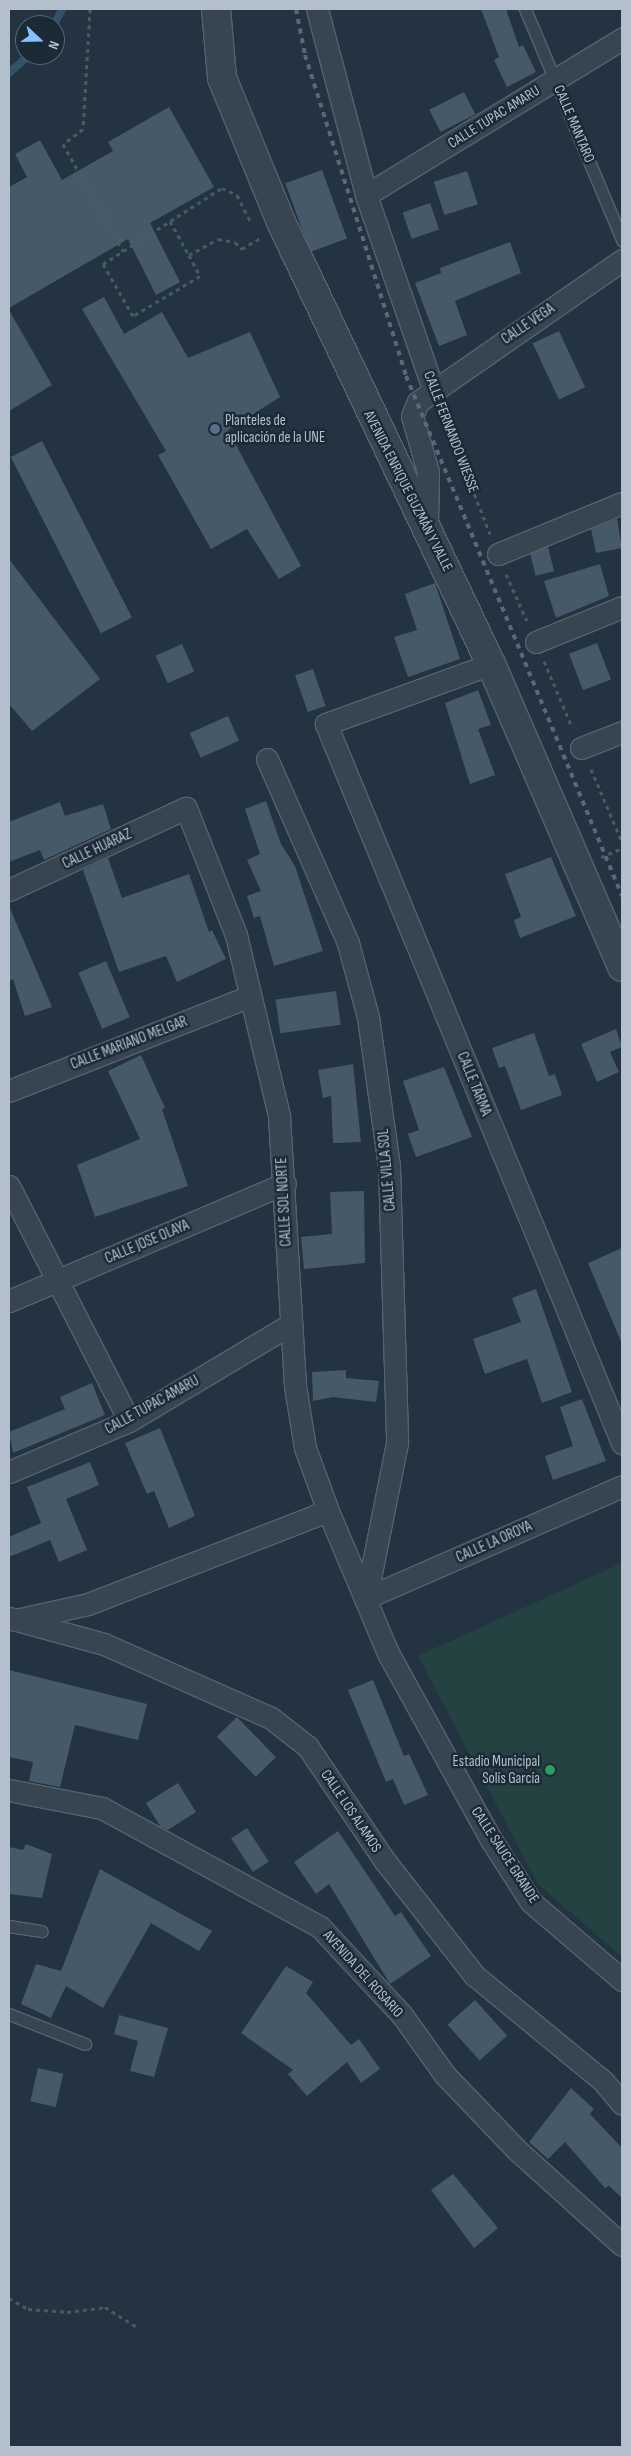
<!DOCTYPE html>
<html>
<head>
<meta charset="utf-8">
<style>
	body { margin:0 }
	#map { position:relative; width:631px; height:2456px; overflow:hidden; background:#233341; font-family:"Sofia Sans Condensed",sans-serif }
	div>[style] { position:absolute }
	.green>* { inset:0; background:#254242 }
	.stream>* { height:8px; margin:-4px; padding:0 4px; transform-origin:4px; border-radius:4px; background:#34516a }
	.building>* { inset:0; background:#465968; transform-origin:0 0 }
	.path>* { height:3px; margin-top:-1.5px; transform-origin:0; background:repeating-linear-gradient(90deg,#435e5e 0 4px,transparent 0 8px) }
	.roads { filter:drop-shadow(1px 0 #55626f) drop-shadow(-1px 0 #55626f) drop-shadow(0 1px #55626f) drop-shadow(0 -1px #55626f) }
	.service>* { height:11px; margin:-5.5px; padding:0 5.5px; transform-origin:5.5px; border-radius:5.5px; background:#374551 }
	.minor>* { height:21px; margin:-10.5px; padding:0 10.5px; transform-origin:10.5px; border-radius:10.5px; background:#374551 }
	.tertiary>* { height:28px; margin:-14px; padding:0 14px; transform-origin:14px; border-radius:14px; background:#374551 }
	.rail>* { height:4px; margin-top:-2px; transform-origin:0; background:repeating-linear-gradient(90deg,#596978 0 5px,transparent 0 10px) }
	.dots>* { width:14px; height:14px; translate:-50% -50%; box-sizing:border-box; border:2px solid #1c2a36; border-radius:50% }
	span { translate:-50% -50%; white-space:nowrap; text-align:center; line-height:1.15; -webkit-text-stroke:5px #1c2a36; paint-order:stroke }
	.street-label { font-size:15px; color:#b3bfcc }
	.poi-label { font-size:15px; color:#b3bfcc }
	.left { translate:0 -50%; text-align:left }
	.right { translate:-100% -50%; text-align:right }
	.frame { position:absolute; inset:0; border:10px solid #b3bfcc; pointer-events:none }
	.north { position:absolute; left:15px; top:15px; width:50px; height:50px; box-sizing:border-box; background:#1c2a36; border:1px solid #586672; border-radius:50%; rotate:111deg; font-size:14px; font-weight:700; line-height:20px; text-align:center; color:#b3bfcc }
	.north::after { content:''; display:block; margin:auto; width:18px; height:22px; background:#85c1ff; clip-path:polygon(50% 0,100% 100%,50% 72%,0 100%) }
</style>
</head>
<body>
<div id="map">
	<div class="green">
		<i style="clip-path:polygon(622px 1563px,622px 1957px,538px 1884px,418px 1656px)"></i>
	</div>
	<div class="stream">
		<i style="left:54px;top:25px;width:18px;rotate:-63deg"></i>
		<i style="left:9px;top:73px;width:27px;rotate:-42deg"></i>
	</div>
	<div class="building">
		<i style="clip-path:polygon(481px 9px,506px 9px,519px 47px,523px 45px,536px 72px,507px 87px,494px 60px,499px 57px)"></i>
		<i style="left:464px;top:92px;width:25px;height:39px;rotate:63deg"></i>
		<i style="clip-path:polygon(169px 107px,214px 187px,150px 223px,180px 282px,156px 295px,128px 239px,9px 308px,9px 187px,27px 177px,15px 154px,40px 140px,62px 180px,113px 151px,108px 142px)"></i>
		<i style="left:322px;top:170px;width:73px;height:39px;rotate:70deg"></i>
		<i style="left:467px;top:171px;width:35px;height:35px;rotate:72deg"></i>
		<i style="left:430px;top:203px;width:28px;height:29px;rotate:71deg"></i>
		<i style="clip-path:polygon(510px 242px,521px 273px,455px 301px,467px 335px,439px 346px,415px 283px,441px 273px,440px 268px)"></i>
		<i style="clip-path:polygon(104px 297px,124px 334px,162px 312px,188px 358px,250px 332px,280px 397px,228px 430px,301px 566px,279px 579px,247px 529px,211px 549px,158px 455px,166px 451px,82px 309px)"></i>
		<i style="clip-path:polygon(9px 310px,52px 385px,9px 411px)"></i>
		<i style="left:559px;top:331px;width:62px;height:29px;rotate:65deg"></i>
		<i style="left:42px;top:441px;width:198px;height:35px;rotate:63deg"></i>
		<i style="clip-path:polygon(617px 519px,622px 548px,596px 553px,591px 529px)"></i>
		<i style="left:548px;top:547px;width:25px;height:19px;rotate:76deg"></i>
		<i style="clip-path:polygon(9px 559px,100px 679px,32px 731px,9px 704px)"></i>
		<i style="clip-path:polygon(600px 564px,609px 596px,556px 618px,544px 581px)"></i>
		<i style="clip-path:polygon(435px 583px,460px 659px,408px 677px,394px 637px,417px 630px,405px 594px)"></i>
		<i style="left:597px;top:643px;width:39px;height:30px;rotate:69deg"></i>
		<i style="left:182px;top:644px;width:30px;height:29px;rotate:66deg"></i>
		<i style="left:313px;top:669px;width:39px;height:19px;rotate:71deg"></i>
		<i style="clip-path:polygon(478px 690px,491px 725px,478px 729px,495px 775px,470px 784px,445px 703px)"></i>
		<i style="left:228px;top:716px;width:27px;height:42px;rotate:66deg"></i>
		<i style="clip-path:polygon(266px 801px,281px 844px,295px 866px,323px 951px,274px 966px,260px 916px,254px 918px,247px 896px,261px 891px,247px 860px,260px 854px,245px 809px)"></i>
		<i style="clip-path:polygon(60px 802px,65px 816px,103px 804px,111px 829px,44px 860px,40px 850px,9px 862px,9px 822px)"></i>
		<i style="clip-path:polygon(551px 857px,576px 916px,520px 938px,514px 920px,521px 917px,505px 874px)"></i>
		<i style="clip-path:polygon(108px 858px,122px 898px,189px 874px,209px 932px,212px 930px,226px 959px,177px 982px,166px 956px,119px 972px,83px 870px)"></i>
		<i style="clip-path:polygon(9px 906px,52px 1007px,25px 1016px,13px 979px,9px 981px)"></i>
		<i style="left:106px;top:961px;width:61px;height:30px;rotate:67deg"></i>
		<i style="left:336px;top:991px;width:34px;height:61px;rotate:82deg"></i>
		<i style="clip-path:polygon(616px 1029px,622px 1047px,610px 1052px,619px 1072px,597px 1082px,581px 1044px)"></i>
		<i style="clip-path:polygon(534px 1033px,549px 1076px,555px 1074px,562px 1095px,521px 1110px,505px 1066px,499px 1068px,492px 1048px)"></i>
		<i style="clip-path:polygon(141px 1055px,165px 1108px,162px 1109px,188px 1186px,95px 1217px,77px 1165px,140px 1139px,108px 1071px)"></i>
		<i style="clip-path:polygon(353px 1064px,361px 1142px,333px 1143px,331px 1096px,323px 1098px,318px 1070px)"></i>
		<i style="clip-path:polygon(444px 1067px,472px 1137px,416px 1157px,408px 1134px,419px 1130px,403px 1081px)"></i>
		<i style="clip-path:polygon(364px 1191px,365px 1263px,304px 1269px,301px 1237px,332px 1234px,330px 1192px)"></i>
		<i style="clip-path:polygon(622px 1248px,622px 1344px,588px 1263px)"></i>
		<i style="clip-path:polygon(536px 1289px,572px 1392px,542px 1403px,527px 1359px,485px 1374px,473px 1339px,521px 1322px,512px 1298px)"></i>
		<i style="clip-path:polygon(346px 1370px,346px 1378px,379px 1381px,376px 1402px,333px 1397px,313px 1401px,312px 1372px)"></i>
		<i style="clip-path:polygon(92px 1383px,105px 1415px,13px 1453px,9px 1432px,65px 1409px,60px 1397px)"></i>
		<i style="clip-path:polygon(582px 1399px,606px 1461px,553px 1480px,545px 1456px,573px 1446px,560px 1407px)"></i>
		<i style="clip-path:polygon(160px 1428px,195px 1516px,169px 1528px,154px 1491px,147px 1494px,125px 1443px)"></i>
		<i style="clip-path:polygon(90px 1462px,99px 1485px,66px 1499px,87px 1550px,59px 1562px,50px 1540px,9px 1557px,9px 1537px,41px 1523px,27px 1487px)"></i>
		<i style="clip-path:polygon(9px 1670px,147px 1704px,138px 1740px,75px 1725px,60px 1787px,29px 1781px,33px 1762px,9px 1757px)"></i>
		<i style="clip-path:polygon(373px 1680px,404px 1756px,409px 1754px,428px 1795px,404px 1805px,393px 1779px,386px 1782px,348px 1690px)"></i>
		<i style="left:237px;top:1717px;width:56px;height:28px;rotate:46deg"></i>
		<i style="clip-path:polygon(178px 1783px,196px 1812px,168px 1830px,160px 1826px,146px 1803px)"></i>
		<i style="left:247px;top:1828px;width:40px;height:19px;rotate:57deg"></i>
		<i style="clip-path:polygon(338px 1831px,395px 1916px,401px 1912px,431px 1956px,390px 1984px,329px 1884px,316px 1894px,294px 1862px)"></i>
		<i style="clip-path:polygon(26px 1844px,52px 1854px,42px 1898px,9px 1894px,9px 1847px,23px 1850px)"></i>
		<i style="clip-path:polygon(100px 1869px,212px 1931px,199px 1951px,151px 1923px,103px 2008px,66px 1986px,51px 2018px,21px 2004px,36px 1964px,61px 1971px)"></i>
		<i style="clip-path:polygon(286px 1966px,313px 1982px,306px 1993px,351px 2045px,359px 2039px,380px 2069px,361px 2083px,347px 2062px,307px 2096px,288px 2074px,293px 2070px,241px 2033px)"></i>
		<i style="left:475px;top:2000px;width:48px;height:37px;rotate:48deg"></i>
		<i style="clip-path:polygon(119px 2015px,168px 2028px,154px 2077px,130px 2071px,138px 2041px,114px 2034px)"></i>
		<i style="left:38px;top:2068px;width:26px;height:34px;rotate:13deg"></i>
		<i style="clip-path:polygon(571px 2088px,594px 2109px,590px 2114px,622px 2148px,622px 2198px,609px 2186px,605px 2188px,565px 2142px,548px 2159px,529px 2142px)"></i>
		<i style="clip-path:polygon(453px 2174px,498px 2228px,474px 2248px,431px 2190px)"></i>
	</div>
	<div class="path">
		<i style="left:90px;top:9px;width:120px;rotate:93.3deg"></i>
		<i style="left:83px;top:129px;width:25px;rotate:143deg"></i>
		<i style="left:63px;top:144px;width:123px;rotate:60.7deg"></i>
		<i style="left:170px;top:221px;width:39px;rotate:61deg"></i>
		<i style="left:189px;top:255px;width:33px;rotate:-29deg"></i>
		<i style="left:218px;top:239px;width:17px;rotate:10deg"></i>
		<i style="left:235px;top:242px;width:10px;rotate:45deg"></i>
		<i style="left:242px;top:249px;width:21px;rotate:-31deg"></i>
		<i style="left:189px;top:255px;width:24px;rotate:62deg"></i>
		<i style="left:200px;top:276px;width:78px;rotate:149.2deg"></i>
		<i style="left:133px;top:316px;width:60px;rotate:-120deg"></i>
		<i style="left:103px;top:264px;width:141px;rotate:-32.6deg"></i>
		<i style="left:222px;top:188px;width:17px;rotate:25deg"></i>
		<i style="left:237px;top:195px;width:29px;rotate:63deg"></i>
		<i style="left:442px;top:412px;width:131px;rotate:68.5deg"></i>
		<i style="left:506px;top:574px;width:51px;rotate:65.9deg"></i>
		<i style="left:544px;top:661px;width:72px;rotate:67deg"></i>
		<i style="left:591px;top:769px;width:79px;rotate:67deg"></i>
		<i style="left:601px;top:857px;width:23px;rotate:-23deg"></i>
		<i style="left:9px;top:2298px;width:22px;rotate:30deg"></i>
		<i style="left:28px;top:2309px;width:39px;rotate:4deg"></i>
		<i style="left:67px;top:2312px;width:38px;rotate:-7deg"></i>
		<i style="left:105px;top:2307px;width:40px;rotate:32deg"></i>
	</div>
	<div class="roads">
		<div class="service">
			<i style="left:525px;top:9px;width:251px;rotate:67.2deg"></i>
			<i style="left:9px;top:1926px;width:33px;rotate:9deg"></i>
			<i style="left:9px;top:2014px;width:82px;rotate:21.5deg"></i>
		</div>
		<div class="minor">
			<i style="left:317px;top:9px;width:192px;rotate:75.2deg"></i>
			<i style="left:366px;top:195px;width:204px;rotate:70.9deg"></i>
			<i style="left:366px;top:195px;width:300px;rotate:-31.4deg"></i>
			<i style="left:427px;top:523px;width:51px;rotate:-88.9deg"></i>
			<i style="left:428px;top:472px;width:58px;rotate:-105.9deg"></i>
			<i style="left:412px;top:416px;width:15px;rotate:-67deg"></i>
			<i style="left:418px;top:402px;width:249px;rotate:-34.8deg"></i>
			<i style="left:498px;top:554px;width:134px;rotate:-22.4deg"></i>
			<i style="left:536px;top:642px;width:93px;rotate:-22.1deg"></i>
			<i style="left:491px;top:664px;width:176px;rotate:160deg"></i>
			<i style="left:326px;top:724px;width:778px;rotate:67.62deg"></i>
			<i style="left:581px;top:748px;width:44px;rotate:-21.3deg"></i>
			<i style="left:267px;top:759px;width:201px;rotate:66.2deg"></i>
			<i style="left:348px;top:943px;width:77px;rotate:74.9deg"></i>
			<i style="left:368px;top:1017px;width:151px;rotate:82deg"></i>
			<i style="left:389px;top:1167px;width:276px;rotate:88.3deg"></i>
			<i style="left:397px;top:1443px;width:158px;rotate:101.3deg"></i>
			<i style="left:9px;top:890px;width:195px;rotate:-24.9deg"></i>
			<i style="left:186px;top:808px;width:136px;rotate:68.5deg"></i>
			<i style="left:236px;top:935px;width:186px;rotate:76.6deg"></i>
			<i style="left:279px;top:1116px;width:270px;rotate:86.6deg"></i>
			<i style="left:295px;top:1386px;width:63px;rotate:80.8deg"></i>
			<i style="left:305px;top:1448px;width:67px;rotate:69.9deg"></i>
			<i style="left:328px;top:1511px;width:154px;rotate:67.1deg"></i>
			<i style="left:388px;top:1653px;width:211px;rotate:61.1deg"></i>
			<i style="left:490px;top:1838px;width:76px;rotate:57.4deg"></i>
			<i style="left:531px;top:1902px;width:120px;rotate:40.6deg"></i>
			<i style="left:9px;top:1091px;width:259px;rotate:-21.5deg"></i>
			<i style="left:9px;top:1186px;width:264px;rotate:62.9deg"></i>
			<i style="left:9px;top:1301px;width:300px;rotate:-23.1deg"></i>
			<i style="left:9px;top:1472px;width:130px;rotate:-23deg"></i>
			<i style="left:129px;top:1421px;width:185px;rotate:-30.9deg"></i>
			<i style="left:366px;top:1598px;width:279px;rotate:-23.6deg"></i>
			<i style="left:9px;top:1618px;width:98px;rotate:15.3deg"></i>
			<i style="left:104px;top:1644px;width:183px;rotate:23.9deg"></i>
			<i style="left:271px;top:1718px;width:47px;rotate:38.1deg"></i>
			<i style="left:308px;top:1747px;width:138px;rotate:56deg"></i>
			<i style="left:385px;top:1861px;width:145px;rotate:52deg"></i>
			<i style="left:474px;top:1975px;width:167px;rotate:39.4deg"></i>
			<i style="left:603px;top:2081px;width:30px;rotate:50deg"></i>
			<i style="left:16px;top:1620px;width:74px;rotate:-12.5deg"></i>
			<i style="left:88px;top:1604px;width:257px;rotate:-21.2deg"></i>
			<i style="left:9px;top:1790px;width:95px;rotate:11deg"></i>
			<i style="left:102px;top:1808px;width:248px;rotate:28.6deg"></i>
			<i style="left:320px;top:1927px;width:120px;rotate:47deg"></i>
			<i style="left:402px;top:2015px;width:74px;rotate:54.4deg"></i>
			<i style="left:445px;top:2075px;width:105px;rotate:46.2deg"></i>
			<i style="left:518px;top:2151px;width:140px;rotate:42.1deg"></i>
		</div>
		<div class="tertiary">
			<i style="left:216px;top:9px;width:69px;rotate:85deg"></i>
			<i style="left:222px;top:78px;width:158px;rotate:67.7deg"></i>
			<i style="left:282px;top:224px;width:487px;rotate:64.6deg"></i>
			<i style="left:491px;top:664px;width:330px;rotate:66.6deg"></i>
		</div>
	</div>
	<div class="rail">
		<i style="left:296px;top:9px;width:47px;rotate:78.9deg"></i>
		<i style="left:305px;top:55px;width:337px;rotate:72.5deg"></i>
		<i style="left:406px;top:376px;width:563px;rotate:67.44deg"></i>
	</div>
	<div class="dots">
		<i style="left:215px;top:429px;background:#5c6f8a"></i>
		<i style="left:550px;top:1770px;background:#2e9e5b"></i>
	</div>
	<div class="street-label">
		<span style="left:494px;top:117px;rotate:-32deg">CALLE TUPAC AMARU</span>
		<span style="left:574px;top:124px;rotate:67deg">CALLE MANTARO</span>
		<span style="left:528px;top:324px;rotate:-34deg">CALLE VEGA</span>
		<span style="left:451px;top:432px;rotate:69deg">CALLE FERNANDO WIESSE</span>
		<span style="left:408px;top:491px;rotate:63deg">AVENIDA ENRIQUE GUZMÁN Y VALLE</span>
		<span style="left:97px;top:849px;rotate:-25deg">CALLE HUARAZ</span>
		<span style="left:129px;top:1043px;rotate:-21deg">CALLE MARIANO MELGAR</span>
		<span style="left:474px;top:1084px;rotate:68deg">CALLE TARMA</span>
		<span style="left:387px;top:1170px;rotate:-95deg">CALLE VILLA SOL</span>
		<span style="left:284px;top:1202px;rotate:-93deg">CALLE SOL NORTE</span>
		<span style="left:147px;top:1242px;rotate:-23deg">CALLE JOSE OLAYA</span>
		<span style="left:152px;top:1405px;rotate:-29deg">CALLE TUPAC AMARU</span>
		<span style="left:494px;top:1542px;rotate:-24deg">CALLE LA OROYA</span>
		<span style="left:351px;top:1811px;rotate:56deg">CALLE LOS ALAMOS</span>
		<span style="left:505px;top:1855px;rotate:57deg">CALLE SAUCE GRANDE</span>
		<span style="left:363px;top:1974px;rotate:48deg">AVENIDA DEL ROSARIO</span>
	</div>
	<div class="poi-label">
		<span class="left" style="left:225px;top:429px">Planteles de<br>aplicación de la UNE</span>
		<span class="right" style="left:540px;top:1770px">Estadio Municipal<br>Solís García</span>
	</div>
	<div class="frame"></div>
	<div class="north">N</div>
</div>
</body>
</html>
